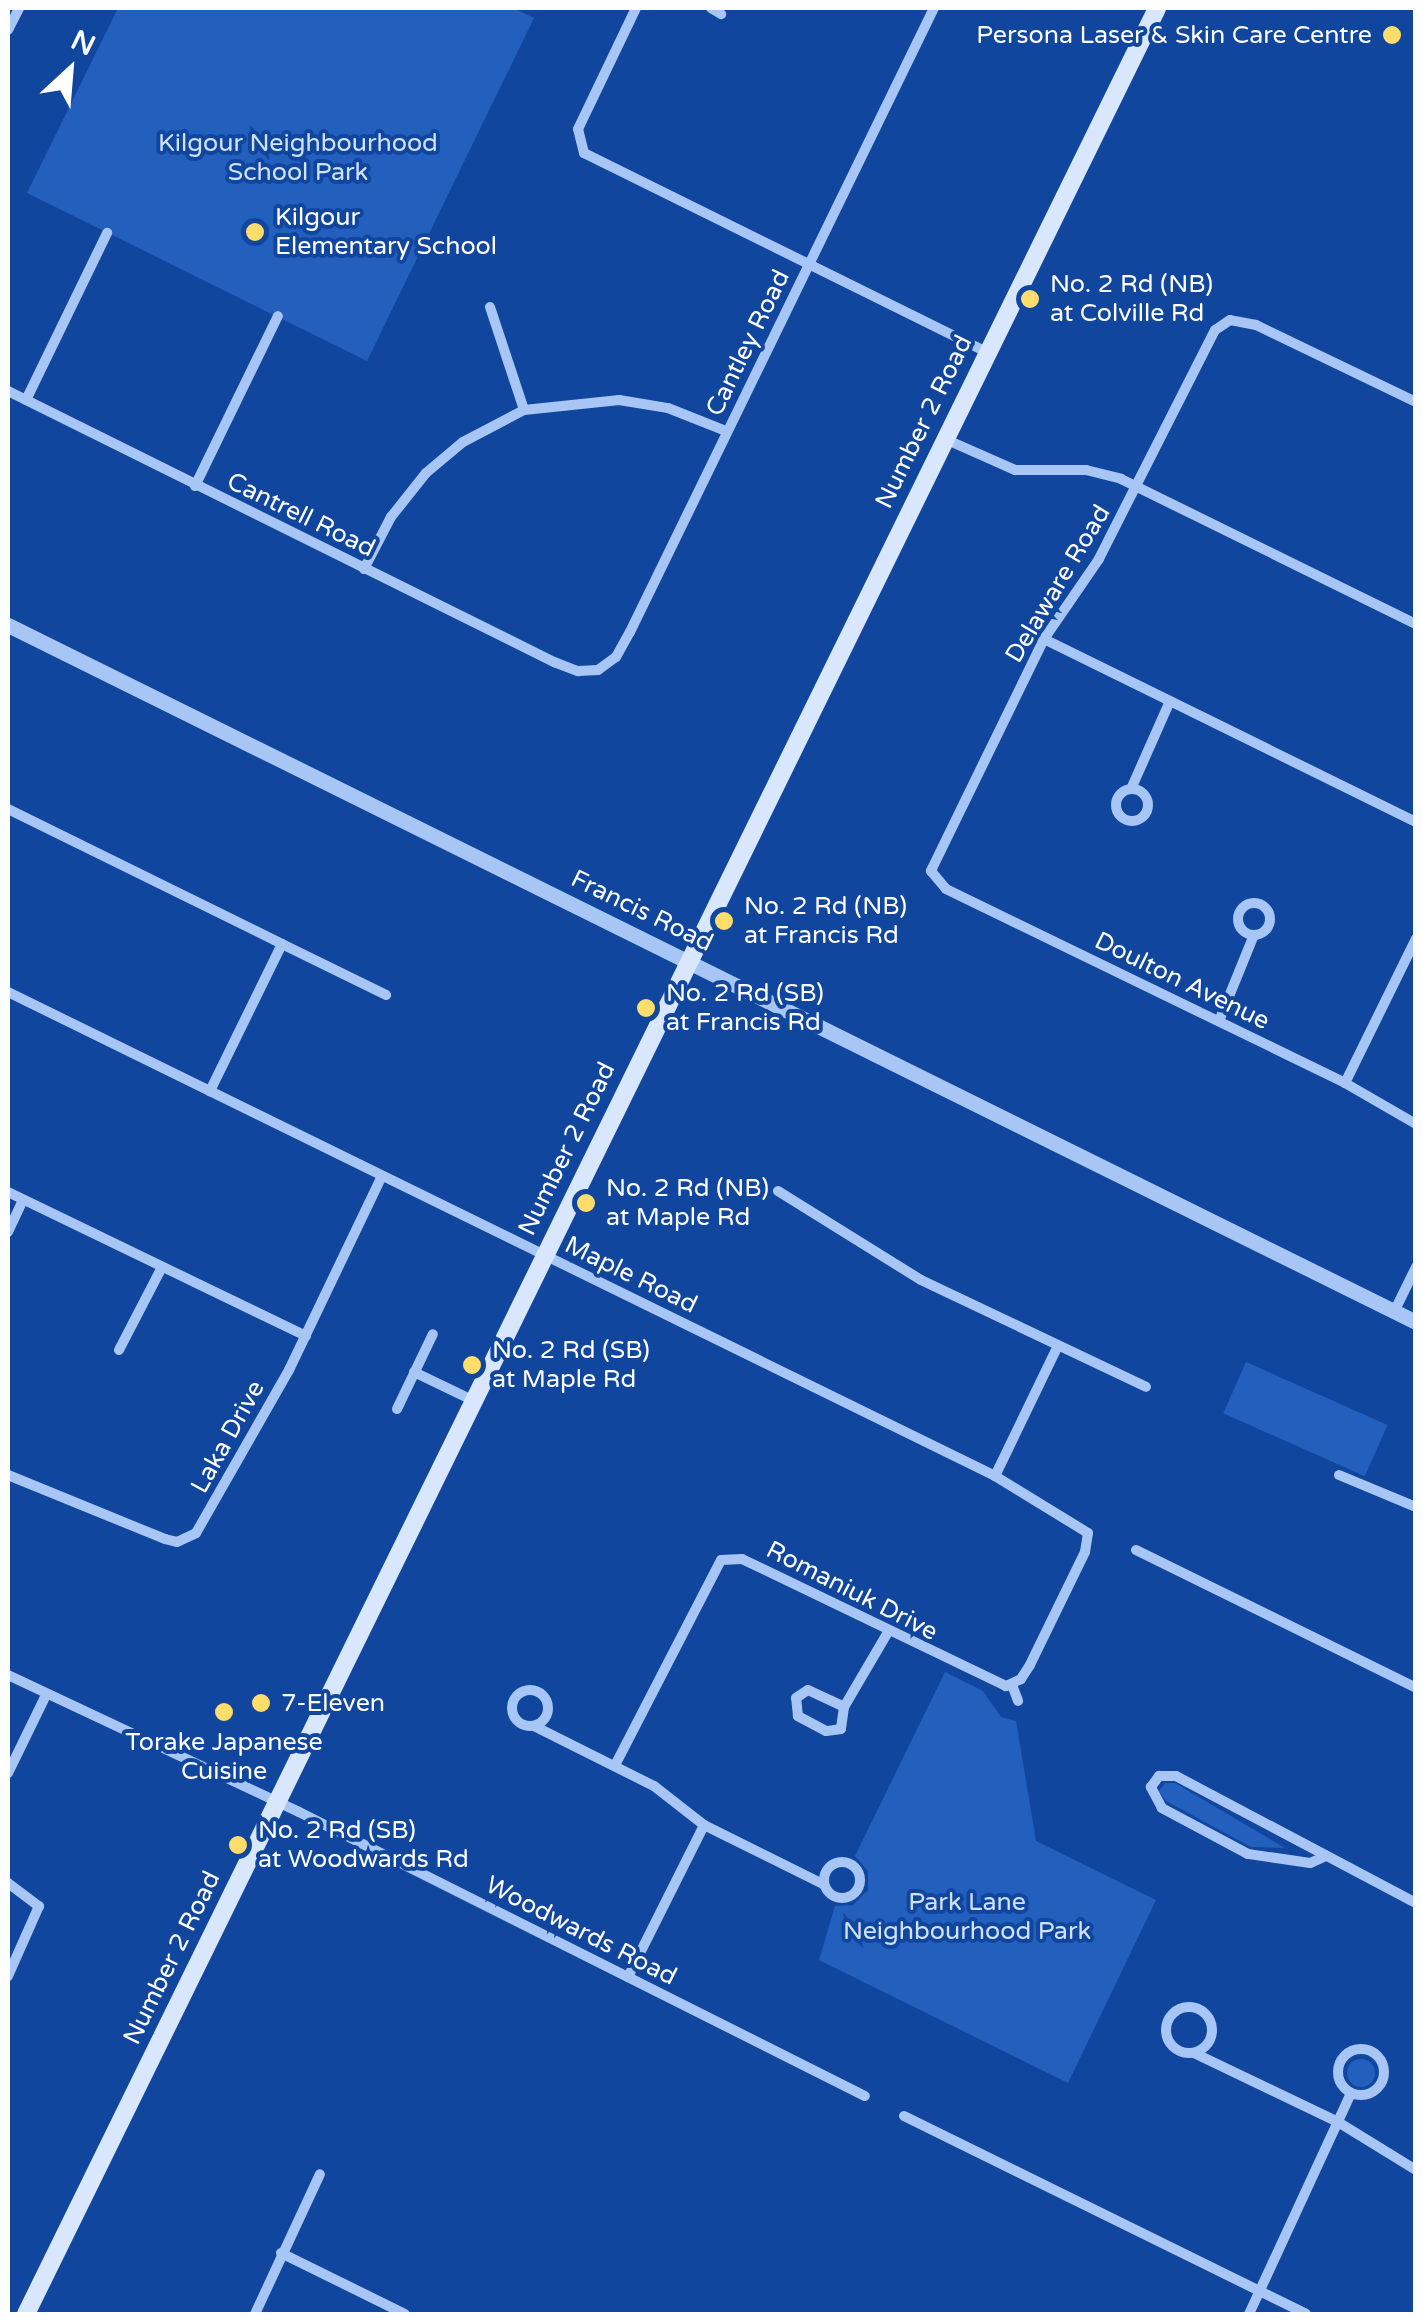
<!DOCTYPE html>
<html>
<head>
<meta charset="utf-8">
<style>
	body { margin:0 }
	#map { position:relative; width:1423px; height:2322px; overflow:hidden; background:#11469f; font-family:"Varela Round",sans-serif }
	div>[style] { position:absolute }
	.green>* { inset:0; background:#235fbd; transform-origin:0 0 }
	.round { border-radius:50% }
	.minor>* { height:10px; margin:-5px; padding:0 5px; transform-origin:5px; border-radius:5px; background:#a7c6f5 }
	.minor>.ring { margin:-5px; padding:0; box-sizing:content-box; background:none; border:10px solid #a7c6f5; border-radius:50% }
	.tertiary>* { height:15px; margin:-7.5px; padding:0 7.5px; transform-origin:7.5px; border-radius:7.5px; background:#a7c6f5 }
	.secondary>* { height:18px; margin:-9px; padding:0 9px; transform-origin:9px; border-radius:9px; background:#d8e6fe }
	.dots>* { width:28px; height:28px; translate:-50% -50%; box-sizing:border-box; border:5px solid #11469f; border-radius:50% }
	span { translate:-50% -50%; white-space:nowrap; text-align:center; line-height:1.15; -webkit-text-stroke:8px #11469f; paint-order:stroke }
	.poi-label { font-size:25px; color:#fff }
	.right { translate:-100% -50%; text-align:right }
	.left { translate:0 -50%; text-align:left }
	.park-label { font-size:25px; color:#d0e2fe }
	.street-label { font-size:25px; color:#fff }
	.frame { position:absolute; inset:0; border:10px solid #fff; pointer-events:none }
	.north { position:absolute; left:20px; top:20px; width:100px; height:100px; -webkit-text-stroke:8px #11469f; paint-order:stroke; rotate:26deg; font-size:28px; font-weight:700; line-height:40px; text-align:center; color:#fff }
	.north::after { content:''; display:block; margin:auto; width:35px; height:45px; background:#fff; clip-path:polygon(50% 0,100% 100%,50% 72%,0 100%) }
</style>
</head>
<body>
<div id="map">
	<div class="green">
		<i style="clip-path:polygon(118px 8px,513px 8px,534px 18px,367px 361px,27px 193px)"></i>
		<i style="left:1246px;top:1362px;width:155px;height:56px;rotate:24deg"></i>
		<i style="clip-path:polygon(945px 1672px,983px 1691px,1001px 1717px,1016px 1721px,1036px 1841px,1156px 1900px,1068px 2083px,819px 1960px,835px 1906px,853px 1905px,868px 1890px,868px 1871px,855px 1856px)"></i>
		<i style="clip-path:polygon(1165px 1783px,1175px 1783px,1285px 1848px,1251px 1847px,1166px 1801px,1159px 1791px)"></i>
		<i class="round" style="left:1347px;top:2059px;width:28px;height:28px"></i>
	</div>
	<div class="minor">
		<i style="left:636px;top:8px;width:134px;rotate:115.6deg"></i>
		<i style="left:578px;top:129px;width:25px;rotate:76deg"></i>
		<i style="left:584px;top:153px;width:449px;rotate:26.3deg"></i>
		<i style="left:711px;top:8px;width:12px;rotate:31deg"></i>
		<i style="left:8px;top:30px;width:25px;rotate:-63deg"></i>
		<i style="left:490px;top:307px;width:108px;rotate:71.7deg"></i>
		<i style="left:8px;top:391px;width:610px;rotate:26.4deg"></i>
		<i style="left:554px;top:662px;width:26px;rotate:21deg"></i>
		<i style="left:578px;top:671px;width:20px;rotate:-3deg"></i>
		<i style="left:598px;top:670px;width:22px;rotate:-36deg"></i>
		<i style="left:616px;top:657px;width:29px;rotate:-61deg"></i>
		<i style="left:630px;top:632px;width:694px;rotate:-64.03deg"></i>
		<i style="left:26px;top:400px;width:186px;rotate:-64.1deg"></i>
		<i style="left:1416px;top:402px;width:178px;rotate:-154.3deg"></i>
		<i style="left:1256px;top:325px;width:26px;rotate:-169deg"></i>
		<i style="left:1230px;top:320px;width:18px;rotate:146deg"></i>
		<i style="left:1215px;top:330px;width:257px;rotate:116.9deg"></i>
		<i style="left:1099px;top:559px;width:97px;rotate:124.5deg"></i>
		<i style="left:1044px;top:639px;width:258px;rotate:116deg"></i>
		<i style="left:931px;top:871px;width:23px;rotate:50deg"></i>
		<i style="left:946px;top:889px;width:444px;rotate:25.9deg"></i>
		<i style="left:1345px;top:1083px;width:82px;rotate:30deg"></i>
		<i style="left:945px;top:439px;width:77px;rotate:23.9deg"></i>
		<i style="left:1015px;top:470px;width:71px"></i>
		<i style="left:1086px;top:470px;width:36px;rotate:14deg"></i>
		<i style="left:1121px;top:479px;width:329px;rotate:26.2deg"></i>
		<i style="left:195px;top:486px;width:189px;rotate:-64deg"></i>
		<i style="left:364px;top:569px;width:59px;rotate:-62.6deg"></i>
		<i style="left:391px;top:517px;width:56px;rotate:-51.5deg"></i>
		<i style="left:426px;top:473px;width:48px;rotate:-40deg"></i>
		<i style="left:463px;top:442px;width:69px;rotate:-27.7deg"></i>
		<i style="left:524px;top:410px;width:96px;rotate:-6deg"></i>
		<i style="left:619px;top:400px;width:50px;rotate:9.3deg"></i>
		<i style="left:668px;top:408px;width:62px;rotate:21.6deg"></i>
		<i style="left:1044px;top:639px;width:415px;rotate:26.2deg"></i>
		<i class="ring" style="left:1116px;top:789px;width:22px;height:22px"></i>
		<i style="left:1131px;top:789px;width:96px;rotate:-66.1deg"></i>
		<i style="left:8px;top:809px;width:305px;rotate:26.2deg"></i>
		<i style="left:282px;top:944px;width:164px;rotate:116.1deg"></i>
		<i class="ring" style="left:1238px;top:903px;width:22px;height:22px"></i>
		<i style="left:282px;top:944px;width:116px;rotate:26.1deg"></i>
		<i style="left:8px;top:992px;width:1099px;rotate:26.12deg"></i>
		<i style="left:995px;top:1476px;width:109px;rotate:31.5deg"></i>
		<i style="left:1088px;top:1533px;width:19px;rotate:99deg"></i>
		<i style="left:1085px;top:1552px;width:126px;rotate:116deg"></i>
		<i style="left:1030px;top:1665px;width:17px;rotate:123deg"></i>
		<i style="left:1021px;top:1679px;width:17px;rotate:155deg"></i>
		<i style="left:1006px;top:1686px;width:293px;rotate:-154.3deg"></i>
		<i style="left:742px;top:1559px;width:21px;rotate:177deg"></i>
		<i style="left:721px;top:1560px;width:231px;rotate:117.3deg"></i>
		<i style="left:1219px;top:1021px;width:93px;rotate:-67.9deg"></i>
		<i style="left:1345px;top:1083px;width:161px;rotate:-63.8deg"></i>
		<i style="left:778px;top:1191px;width:168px;rotate:31.9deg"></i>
		<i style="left:921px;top:1280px;width:249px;rotate:25.4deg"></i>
		<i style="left:8px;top:1192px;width:331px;rotate:25.8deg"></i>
		<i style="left:8px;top:1232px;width:35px;rotate:-65deg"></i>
		<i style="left:1394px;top:1312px;width:50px;rotate:-63.9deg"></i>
		<i style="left:119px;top:1350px;width:93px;rotate:-62.6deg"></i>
		<i style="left:414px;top:1372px;width:64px;rotate:25.8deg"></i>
		<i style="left:397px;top:1409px;width:83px;rotate:-64.4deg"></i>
		<i style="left:8px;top:1475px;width:170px;rotate:22.2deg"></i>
		<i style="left:165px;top:1539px;width:12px;rotate:14deg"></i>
		<i style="left:177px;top:1542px;width:21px;rotate:-25deg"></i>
		<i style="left:196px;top:1533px;width:188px;rotate:-60.3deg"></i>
		<i style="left:289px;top:1370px;width:215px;rotate:-64.4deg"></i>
		<i style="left:1339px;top:1475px;width:83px;rotate:22.6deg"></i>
		<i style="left:995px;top:1476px;width:142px;rotate:-64.2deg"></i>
		<i style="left:1136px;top:1550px;width:312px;rotate:26.2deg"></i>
		<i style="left:8px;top:1675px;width:322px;rotate:25.2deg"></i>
		<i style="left:299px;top:1812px;width:633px;rotate:26.65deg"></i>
		<i style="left:1012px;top:1685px;width:17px;rotate:69deg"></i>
		<i class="ring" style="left:512px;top:1690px;width:26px;height:26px"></i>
		<i style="left:808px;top:1690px;width:40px;rotate:25deg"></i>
		<i style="left:844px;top:1707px;width:22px;rotate:98deg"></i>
		<i style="left:841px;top:1729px;width:15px;rotate:172deg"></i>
		<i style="left:826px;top:1731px;width:32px;rotate:-152deg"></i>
		<i style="left:798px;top:1716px;width:18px;rotate:-96deg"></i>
		<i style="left:796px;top:1698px;width:14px;rotate:-34deg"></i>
		<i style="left:844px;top:1707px;width:87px;rotate:-59.6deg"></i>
		<i style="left:534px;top:1726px;width:134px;rotate:26.6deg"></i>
		<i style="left:654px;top:1786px;width:63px;rotate:38deg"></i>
		<i style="left:704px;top:1825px;width:133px;rotate:26.4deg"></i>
		<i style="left:8px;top:1773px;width:87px;rotate:-64deg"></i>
		<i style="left:1326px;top:1856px;width:17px;rotate:156deg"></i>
		<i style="left:1310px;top:1863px;width:63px;rotate:-171.7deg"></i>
		<i style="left:1248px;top:1854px;width:98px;rotate:-151.9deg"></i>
		<i style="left:1162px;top:1808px;width:24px;rotate:-118deg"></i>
		<i style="left:1151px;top:1787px;width:14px;rotate:-54deg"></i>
		<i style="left:1159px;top:1776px;width:17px"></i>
		<i style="left:1176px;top:1776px;width:272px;rotate:27.9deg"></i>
		<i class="ring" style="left:824px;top:1862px;width:26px;height:26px"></i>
		<i style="left:8px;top:1883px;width:39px;rotate:37deg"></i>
		<i style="left:39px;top:1906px;width:77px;rotate:113.9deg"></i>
		<i style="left:628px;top:1977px;width:170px;rotate:-63.4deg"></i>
		<i class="ring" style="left:1166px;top:2007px;width:36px;height:36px"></i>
		<i class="ring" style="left:1338px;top:2049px;width:36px;height:36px"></i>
		<i style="left:1194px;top:2053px;width:160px;rotate:25.6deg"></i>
		<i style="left:1338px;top:2122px;width:92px;rotate:31.6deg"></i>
		<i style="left:904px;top:2116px;width:448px;rotate:26.2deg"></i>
		<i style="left:281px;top:2253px;width:138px;rotate:26.2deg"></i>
		<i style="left:255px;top:2314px;width:154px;rotate:-65.1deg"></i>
		<i style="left:1249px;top:2314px;width:243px;rotate:-65.2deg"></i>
	</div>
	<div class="tertiary">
		<i style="left:8px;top:625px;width:1571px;rotate:26.34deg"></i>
	</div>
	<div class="secondary">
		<i style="left:26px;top:2314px;width:2568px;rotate:-63.87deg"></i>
	</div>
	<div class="dots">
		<i style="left:1392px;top:35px;background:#ffdd6b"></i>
		<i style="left:255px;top:232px;background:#ffdd6b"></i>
		<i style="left:1030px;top:299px;background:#ffdd6b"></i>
		<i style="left:724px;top:921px;background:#ffdd6b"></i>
		<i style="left:646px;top:1008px;background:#ffdd6b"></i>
		<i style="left:586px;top:1203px;background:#ffdd6b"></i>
		<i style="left:472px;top:1365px;background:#ffdd6b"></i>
		<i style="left:261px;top:1703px;background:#ffdd6b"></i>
		<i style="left:224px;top:1712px;background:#ffdd6b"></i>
		<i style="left:238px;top:1845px;background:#ffdd6b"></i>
	</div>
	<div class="poi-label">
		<span class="right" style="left:1372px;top:35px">Persona Laser &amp; Skin Care Centre</span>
		<span class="left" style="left:275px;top:232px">Kilgour<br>Elementary School</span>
		<span class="left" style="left:1050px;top:299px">No. 2 Rd (NB)<br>at Colville Rd</span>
		<span class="left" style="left:744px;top:921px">No. 2 Rd (NB)<br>at Francis Rd</span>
		<span class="left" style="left:666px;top:1008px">No. 2 Rd (SB)<br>at Francis Rd</span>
		<span class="left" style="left:606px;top:1203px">No. 2 Rd (NB)<br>at Maple Rd</span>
		<span class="left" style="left:492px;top:1365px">No. 2 Rd (SB)<br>at Maple Rd</span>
		<span class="left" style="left:281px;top:1703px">7-Eleven</span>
		<span style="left:224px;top:1757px">Torake Japanese<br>Cuisine</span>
		<span class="left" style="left:258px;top:1845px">No. 2 Rd (SB)<br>at Woodwards Rd</span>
	</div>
	<div class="park-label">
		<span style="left:298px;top:158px">Kilgour Neighbourhood<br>School Park</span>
		<span style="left:967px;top:1917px">Park Lane<br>Neighbourhood Park</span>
	</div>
	<div class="street-label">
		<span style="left:748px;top:343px;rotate:-64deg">Cantley Road</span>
		<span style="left:924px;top:422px;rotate:-64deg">Number 2 Road</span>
		<span style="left:301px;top:515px;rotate:26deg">Cantrell Road</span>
		<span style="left:1058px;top:584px;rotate:-59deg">Delaware Road</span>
		<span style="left:642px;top:911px;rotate:26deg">Francis Road</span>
		<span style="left:1182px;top:981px;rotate:26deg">Doulton Avenue</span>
		<span style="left:567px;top:1149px;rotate:-64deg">Number 2 Road</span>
		<span style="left:631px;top:1275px;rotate:26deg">Maple Road</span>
		<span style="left:228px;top:1437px;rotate:-61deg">Laka Drive</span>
		<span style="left:852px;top:1591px;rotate:27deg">Romaniuk Drive</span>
		<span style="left:581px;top:1931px;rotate:27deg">Woodwards Road</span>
		<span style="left:172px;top:1958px;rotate:-64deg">Number 2 Road</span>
	</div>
	<div class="frame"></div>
	<div class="north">N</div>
</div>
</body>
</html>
